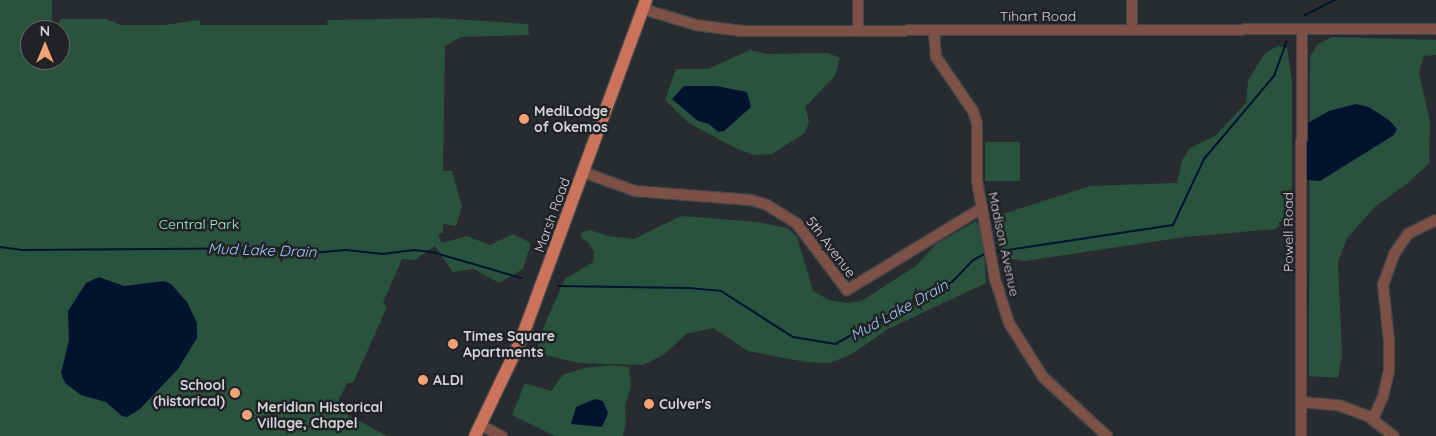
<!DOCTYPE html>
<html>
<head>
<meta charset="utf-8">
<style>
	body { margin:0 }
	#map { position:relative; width:1436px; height:436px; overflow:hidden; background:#292c2f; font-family:Quicksand,sans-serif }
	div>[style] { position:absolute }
	.green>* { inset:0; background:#29533e; transform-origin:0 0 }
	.water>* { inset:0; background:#00142f }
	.stream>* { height:2px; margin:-1px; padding:0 1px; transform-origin:1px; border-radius:1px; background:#00142f }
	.roads { filter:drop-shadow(1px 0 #44474a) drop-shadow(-1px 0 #44474a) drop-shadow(0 1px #44474a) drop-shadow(0 -1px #44474a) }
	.minor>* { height:10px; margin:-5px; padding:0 5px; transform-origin:5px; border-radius:5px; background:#7d5145 }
	.major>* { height:12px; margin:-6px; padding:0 6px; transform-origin:6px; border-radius:6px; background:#cb735b }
	.dots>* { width:14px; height:14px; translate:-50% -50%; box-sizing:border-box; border:2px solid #202225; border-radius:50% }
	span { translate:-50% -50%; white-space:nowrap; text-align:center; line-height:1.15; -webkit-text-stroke:5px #202225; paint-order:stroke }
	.street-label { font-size:14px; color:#d2d4d6 }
	.poi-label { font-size:14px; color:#d2d4d6; font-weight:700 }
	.left { translate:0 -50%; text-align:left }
	.right { translate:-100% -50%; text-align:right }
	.park-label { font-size:14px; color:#9df6c8 }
	.water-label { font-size:15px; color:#9ec9fd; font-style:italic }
	.north { position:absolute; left:20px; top:20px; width:50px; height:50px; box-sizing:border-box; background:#202225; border:1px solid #67696c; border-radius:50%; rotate:0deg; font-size:14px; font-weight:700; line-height:20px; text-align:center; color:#d2d4d6 }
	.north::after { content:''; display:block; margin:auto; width:18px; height:22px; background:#efa377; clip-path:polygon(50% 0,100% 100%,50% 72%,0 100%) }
</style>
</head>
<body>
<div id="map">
	<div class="green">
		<i style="clip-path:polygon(evenodd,0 0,52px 0,52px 24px,58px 24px,61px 19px,106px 19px,121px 25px,164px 25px,199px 20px,201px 25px,327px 25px,328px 20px,438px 18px,528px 24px,529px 35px,461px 37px,445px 46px,443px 171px,452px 171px,462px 207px,456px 226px,443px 224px,443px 233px,438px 234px,442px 243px,467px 236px,490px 245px,513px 234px,531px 243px,523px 269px,499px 283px,474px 269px,453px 272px,435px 246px,415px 260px,402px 259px,383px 303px,387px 307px,353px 383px,347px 383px,335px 408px,387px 436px,0 436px,0 0,30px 30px,60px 30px,60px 60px,30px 60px,30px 30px)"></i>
		<i style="clip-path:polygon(1332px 37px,1436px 40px,1436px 55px,1424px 56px,1419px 73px,1430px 122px,1429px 163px,1408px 183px,1376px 206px,1347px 238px,1338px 262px,1342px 355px,1338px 378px,1309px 376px,1310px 56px,1318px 44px)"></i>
		<i style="clip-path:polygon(1278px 46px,1287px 48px,1292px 81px,1292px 185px,1283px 222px,1276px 229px,1185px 237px,1025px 261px,1002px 258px,995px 231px,1003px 214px,1090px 186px,1177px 183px,1182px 160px,1190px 148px,1215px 136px,1246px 103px,1248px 81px,1265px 53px)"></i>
		<i style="clip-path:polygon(750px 50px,767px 54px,828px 53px,840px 58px,835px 76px,805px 107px,809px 121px,805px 133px,772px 154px,754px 155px,733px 147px,689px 123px,665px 100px,676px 69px,708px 69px)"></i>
		<i style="left:985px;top:142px;width:35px;height:39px"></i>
		<i style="clip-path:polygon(681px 216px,758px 222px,787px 228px,797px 237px,813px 291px,829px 300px,847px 303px,861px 301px,916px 266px,936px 244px,976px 221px,983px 232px,986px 283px,888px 329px,852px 354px,830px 363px,806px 362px,748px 351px,713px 328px,686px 334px,665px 354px,643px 365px,579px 363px,545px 355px,538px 349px,540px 335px,565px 279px,593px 262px,594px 252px,589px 243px,581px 237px,581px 233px,590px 230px,607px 236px,634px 239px)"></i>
		<i style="clip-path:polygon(612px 365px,629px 367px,631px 386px,625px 405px,626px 422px,623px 436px,555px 436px,512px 415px,525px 383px,551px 391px,563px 375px,584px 368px)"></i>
	</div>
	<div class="water">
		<i style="clip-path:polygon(684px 86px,716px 86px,747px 92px,751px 107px,724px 131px,718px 132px,709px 124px,698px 121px,672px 99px)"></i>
		<i style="clip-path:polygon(1356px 104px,1369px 107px,1390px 121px,1397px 129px,1394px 135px,1320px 181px,1307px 180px,1306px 124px,1329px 111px)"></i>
		<i style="clip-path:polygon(99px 277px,124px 286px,164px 281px,171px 284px,187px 302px,197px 323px,197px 338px,178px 369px,140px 409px,127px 417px,122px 416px,106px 402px,81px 395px,65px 383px,61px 373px,69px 340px,68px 311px,86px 283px)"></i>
		<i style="clip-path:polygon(595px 399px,603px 401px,608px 413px,602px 427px,571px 424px,576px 407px)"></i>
	</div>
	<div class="stream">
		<i style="left:1305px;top:15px;width:34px;rotate:-27deg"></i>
		<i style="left:0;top:247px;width:22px;rotate:8deg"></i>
		<i style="left:22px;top:250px;width:259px;rotate:-0.4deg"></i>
		<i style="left:281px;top:248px;width:30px;rotate:9deg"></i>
		<i style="left:311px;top:253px;width:35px;rotate:-5deg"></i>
		<i style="left:346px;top:250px;width:36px;rotate:6deg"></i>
		<i style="left:382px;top:254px;width:31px;rotate:-7deg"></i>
		<i style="left:413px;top:250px;width:19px;rotate:6deg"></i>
		<i style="left:432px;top:252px;width:93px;rotate:16.3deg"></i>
		<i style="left:995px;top:252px;width:180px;rotate:-8.6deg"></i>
		<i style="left:1173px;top:225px;width:73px;rotate:-64.8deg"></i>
		<i style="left:1204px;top:159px;width:109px;rotate:-49.9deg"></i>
		<i style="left:1274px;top:76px;width:37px;rotate:-70deg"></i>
		<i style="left:558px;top:286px;width:130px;rotate:0.9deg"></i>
		<i style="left:688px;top:288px;width:33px;rotate:5deg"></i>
		<i style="left:721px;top:291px;width:85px;rotate:32.6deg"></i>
		<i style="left:793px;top:337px;width:43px;rotate:9.5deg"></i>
		<i style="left:835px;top:344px;width:132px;rotate:-27.9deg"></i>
		<i style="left:952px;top:282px;width:30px;rotate:-46deg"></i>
		<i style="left:973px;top:260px;width:16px;rotate:-27deg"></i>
	</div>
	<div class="roads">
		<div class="minor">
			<i style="left:1132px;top:0;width:29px;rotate:90deg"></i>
			<i style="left:643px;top:9px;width:55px;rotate:16.8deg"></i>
			<i style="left:696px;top:25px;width:46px;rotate:7.4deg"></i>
			<i style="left:742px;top:31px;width:694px;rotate:-0.17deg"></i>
			<i style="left:858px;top:30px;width:30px;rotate:-90deg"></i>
			<i style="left:934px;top:30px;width:27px;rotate:86deg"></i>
			<i style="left:936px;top:57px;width:65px;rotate:55.6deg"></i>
			<i style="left:973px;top:111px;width:13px;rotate:72deg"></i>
			<i style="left:977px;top:123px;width:58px;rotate:90deg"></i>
			<i style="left:977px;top:181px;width:100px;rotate:79.6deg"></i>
			<i style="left:995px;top:279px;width:46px;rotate:72.3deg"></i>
			<i style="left:1009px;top:323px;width:64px;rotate:57.8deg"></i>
			<i style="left:1043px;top:377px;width:87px;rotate:42.7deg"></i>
			<i style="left:583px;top:172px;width:55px;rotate:20.1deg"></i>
			<i style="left:635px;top:191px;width:116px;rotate:4.4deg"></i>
			<i style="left:751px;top:200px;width:17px;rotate:17deg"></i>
			<i style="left:767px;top:205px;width:36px;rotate:32deg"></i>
			<i style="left:797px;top:224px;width:83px;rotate:52.9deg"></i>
			<i style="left:847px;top:290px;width:158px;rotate:-31.3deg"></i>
			<i style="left:1301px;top:402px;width:37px;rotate:5deg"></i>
			<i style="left:1338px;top:405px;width:32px;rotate:20deg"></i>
			<i style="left:1368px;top:416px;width:33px;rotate:38deg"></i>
			<i style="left:1373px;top:419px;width:24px;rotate:-66deg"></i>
			<i style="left:1383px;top:397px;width:27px;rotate:-77deg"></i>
			<i style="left:1389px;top:371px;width:30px;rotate:-90deg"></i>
			<i style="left:1389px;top:341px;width:56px;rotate:-96.1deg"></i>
			<i style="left:1383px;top:285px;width:33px;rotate:-70deg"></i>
			<i style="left:1394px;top:254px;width:24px;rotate:-55deg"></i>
			<i style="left:1408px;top:234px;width:31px;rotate:-27deg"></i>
			<i style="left:480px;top:425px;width:25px;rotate:27deg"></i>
			<i style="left:1301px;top:436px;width:407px;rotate:-89.9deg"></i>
		</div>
		<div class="major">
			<i style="left:475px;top:436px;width:106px;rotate:-64.4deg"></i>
			<i style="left:521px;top:340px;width:362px;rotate:-69.8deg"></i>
		</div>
	</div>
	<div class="dots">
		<i style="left:524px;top:119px;background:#efa377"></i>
		<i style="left:453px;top:344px;background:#efa377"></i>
		<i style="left:423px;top:380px;background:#efa377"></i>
		<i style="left:235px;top:393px;background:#efa377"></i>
		<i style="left:649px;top:404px;background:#efa377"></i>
		<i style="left:247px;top:415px;background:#efa377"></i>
	</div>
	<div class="street-label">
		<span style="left:1038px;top:16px">Tihart Road</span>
		<span style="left:552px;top:215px;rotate:-70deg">Marsh Road</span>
		<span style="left:1288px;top:232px;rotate:-90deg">Powell Road</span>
		<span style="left:1004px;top:244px;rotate:78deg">Madison Avenue</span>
		<span style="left:831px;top:247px;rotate:53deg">5th Avenue</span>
	</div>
	<div class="poi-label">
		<span class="left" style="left:534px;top:119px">MediLodge<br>of Okemos</span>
		<span class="left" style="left:463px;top:344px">Times Square<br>Apartments</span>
		<span class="left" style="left:433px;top:380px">ALDI</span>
		<span class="right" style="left:225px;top:393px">School<br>(historical)</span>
		<span class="left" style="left:659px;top:404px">Culver's</span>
		<span class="left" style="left:257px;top:415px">Meridian Historical<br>Village, Chapel</span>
	</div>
	<div class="park-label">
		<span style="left:199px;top:224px">Central Park</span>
	</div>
	<div class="water-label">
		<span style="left:262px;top:250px;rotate:2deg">Mud Lake Drain</span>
		<span style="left:899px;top:310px;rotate:-29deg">Mud Lake Drain</span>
	</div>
	<div class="north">N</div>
</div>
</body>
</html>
